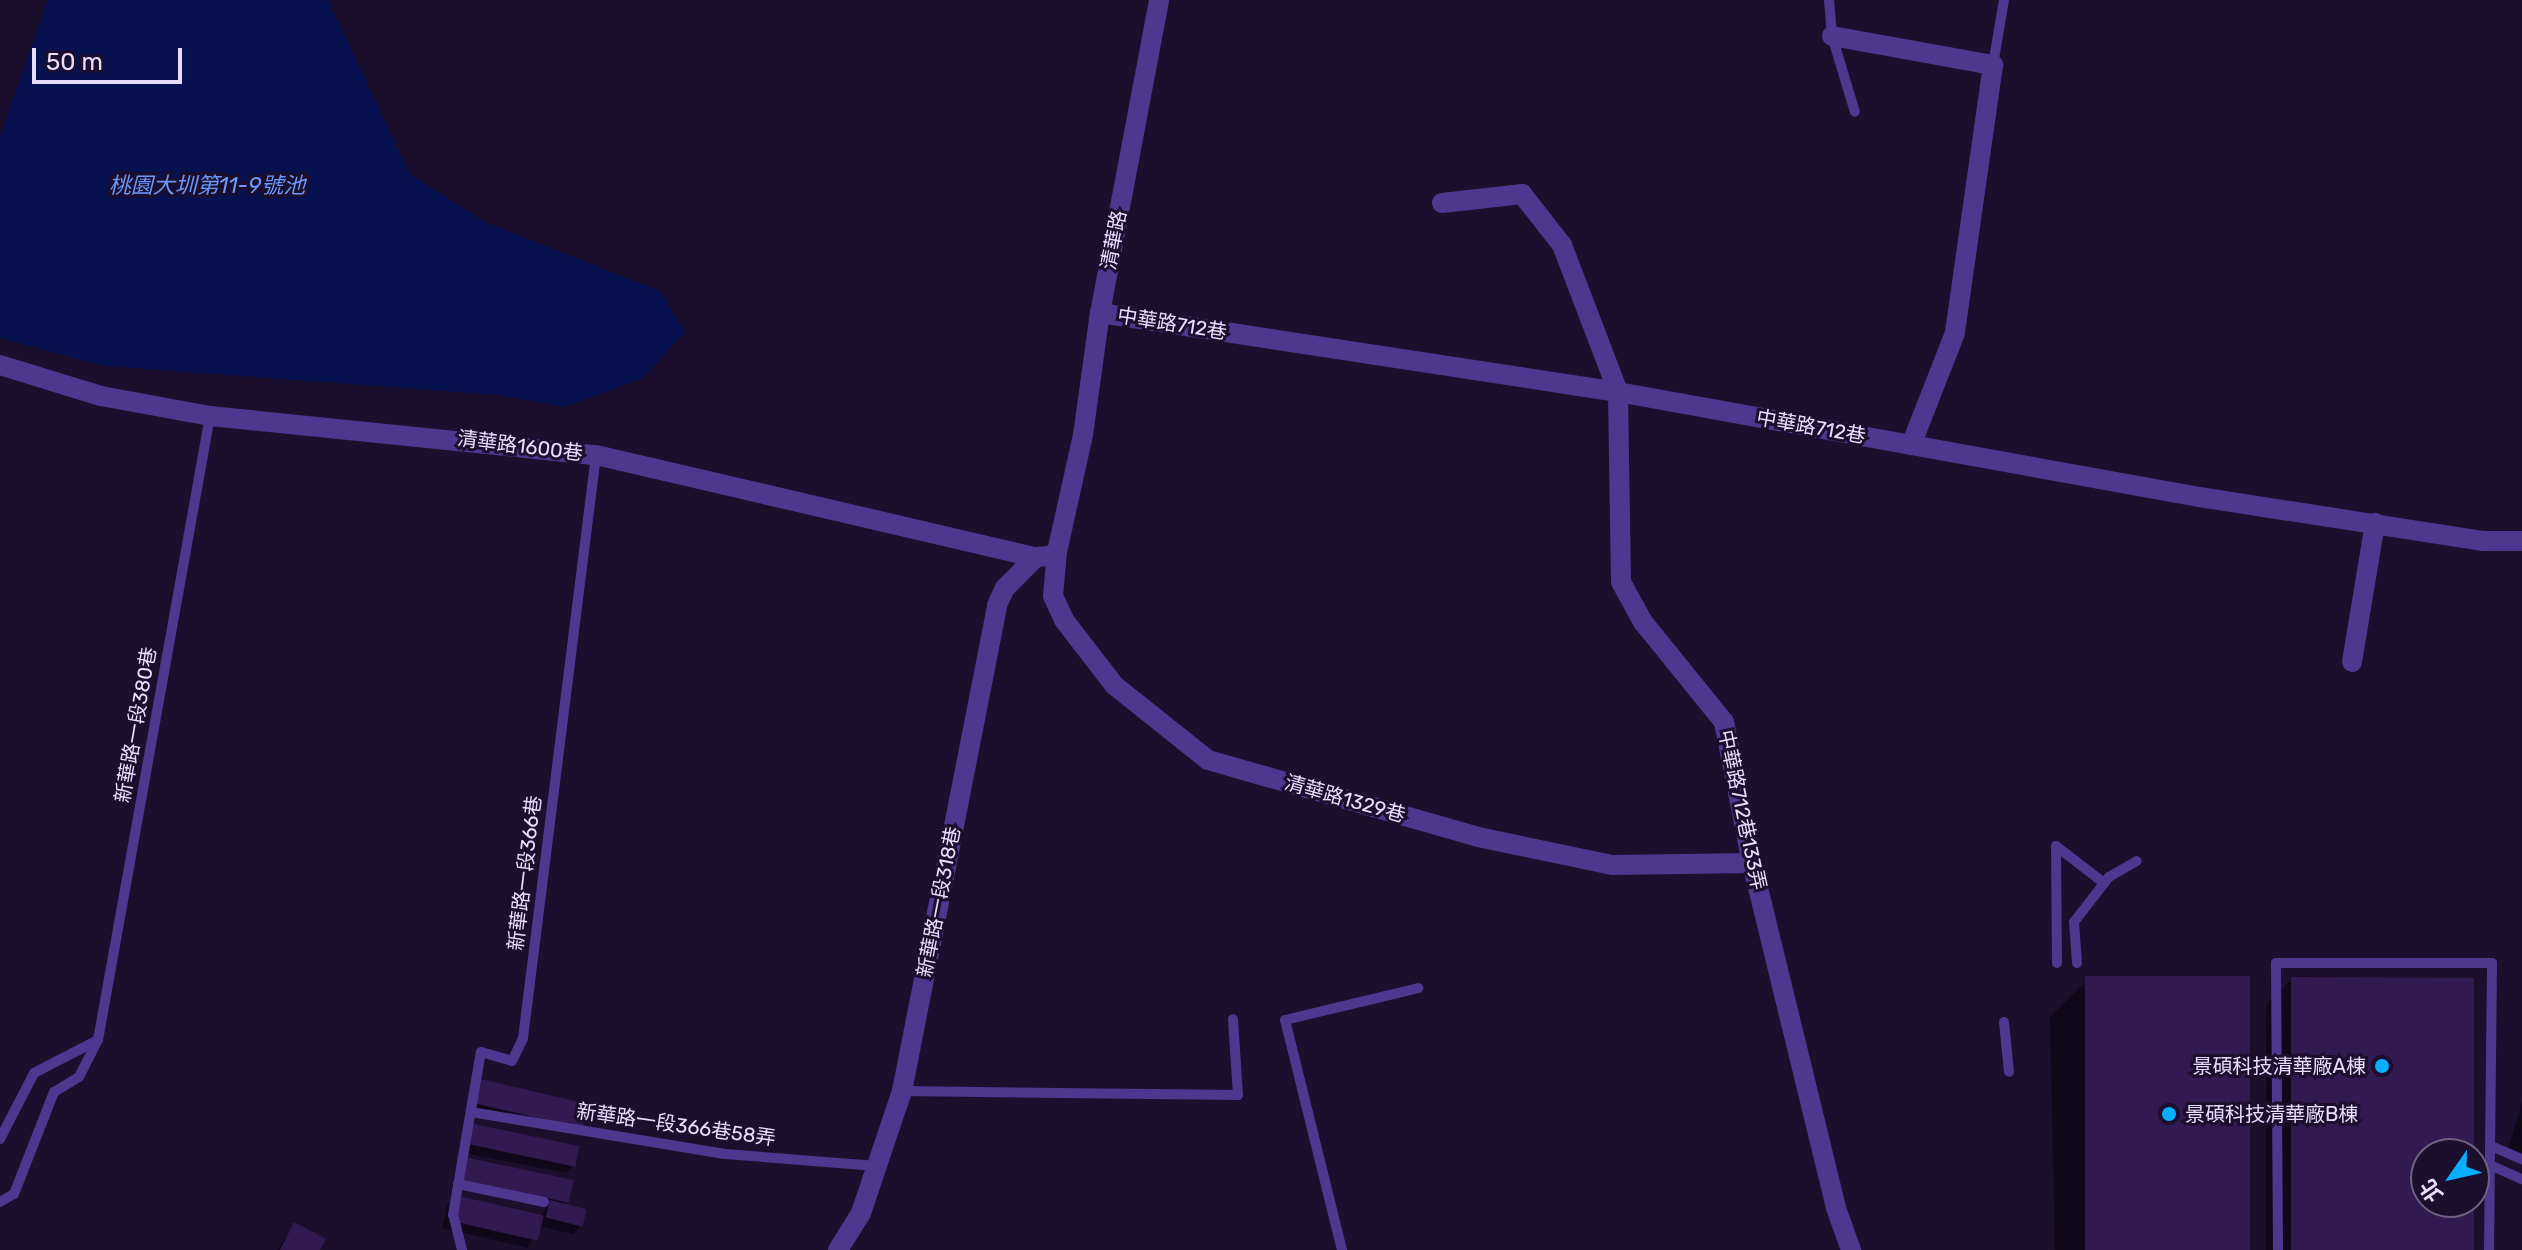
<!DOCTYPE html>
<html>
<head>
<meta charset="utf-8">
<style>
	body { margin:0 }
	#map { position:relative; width:2522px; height:1250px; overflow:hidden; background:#1b0f2d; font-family:Rubik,"Noto Sans TC",sans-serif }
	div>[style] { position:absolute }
	.water>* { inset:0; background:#07114f }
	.shadow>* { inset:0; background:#0007 }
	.building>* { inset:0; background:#311a50; transform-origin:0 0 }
	.service>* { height:10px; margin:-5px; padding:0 5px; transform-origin:5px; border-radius:5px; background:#4e378f }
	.minor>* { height:20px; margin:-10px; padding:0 10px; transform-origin:10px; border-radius:10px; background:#4e378f }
	.dots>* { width:22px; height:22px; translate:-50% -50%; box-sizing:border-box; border:4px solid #1b0f2d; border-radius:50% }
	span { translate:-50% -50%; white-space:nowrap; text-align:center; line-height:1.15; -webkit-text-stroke:6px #1b0f2d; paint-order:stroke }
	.street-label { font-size:20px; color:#e8dcff }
	.poi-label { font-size:20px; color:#e8dcff }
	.right { translate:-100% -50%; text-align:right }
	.left { translate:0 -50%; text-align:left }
	.water-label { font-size:22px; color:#6a98ff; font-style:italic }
	.north { position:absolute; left:2410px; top:1138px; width:80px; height:80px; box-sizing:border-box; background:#1b0f2d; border:2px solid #6d6181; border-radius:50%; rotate:236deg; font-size:22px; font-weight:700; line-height:32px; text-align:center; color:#e8dcff }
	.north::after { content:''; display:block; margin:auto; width:28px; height:36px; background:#08afff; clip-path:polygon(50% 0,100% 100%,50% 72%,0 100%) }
	.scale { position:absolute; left:32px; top:48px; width:150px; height:36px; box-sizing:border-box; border:4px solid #e8dcff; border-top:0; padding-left:10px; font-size:24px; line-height:28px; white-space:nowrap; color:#e8dcff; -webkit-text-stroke:6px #1b0f2d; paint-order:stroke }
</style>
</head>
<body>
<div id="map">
	<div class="water">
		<i style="clip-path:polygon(48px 0,328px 0,410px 174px,485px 222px,660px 291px,685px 332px,643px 378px,565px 407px,499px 395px,105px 366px,0 338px,0 136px)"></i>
	</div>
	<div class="shadow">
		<i style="clip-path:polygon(2292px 979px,2472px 1154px,2426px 1154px,2426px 1202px,2472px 1202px,2472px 1250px,2266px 1250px,2266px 1004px)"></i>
		<i style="clip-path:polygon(2086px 981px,2249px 1250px,2055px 1250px,2050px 1017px)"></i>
		<i style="clip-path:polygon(472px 1090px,585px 1104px,573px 1134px,468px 1111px)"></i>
		<i style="clip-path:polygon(2522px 1102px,2522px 1161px,2506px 1156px)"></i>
		<i style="clip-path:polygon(462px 1134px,574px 1165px,566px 1173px,459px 1152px)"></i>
		<i style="clip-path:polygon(456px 1168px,567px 1200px,563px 1205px,581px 1225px,573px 1234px,539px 1226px,528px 1248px,442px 1228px,447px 1205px,455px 1197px,541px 1217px,547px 1206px,452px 1187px)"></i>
		<i style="clip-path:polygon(294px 1225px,318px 1250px,277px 1250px)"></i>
	</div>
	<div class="building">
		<i style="left:2250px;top:976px;width:274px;height:165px;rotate:90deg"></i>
		<i style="clip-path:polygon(2291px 977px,2474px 978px,2474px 1154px,2426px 1154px,2426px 1202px,2474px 1202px,2474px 1250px,2291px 1250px)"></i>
		<i style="left:480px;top:1079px;width:111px;height:25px;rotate:13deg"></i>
		<i style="left:470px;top:1123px;width:112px;height:21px;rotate:12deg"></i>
		<i style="left:464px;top:1157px;width:112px;height:23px;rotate:12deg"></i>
		<i style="left:455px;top:1195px;width:91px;height:26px;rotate:13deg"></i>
		<i style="left:550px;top:1200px;width:38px;height:18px;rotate:14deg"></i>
		<i style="clip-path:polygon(294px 1222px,326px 1239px,320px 1250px,280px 1250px)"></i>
	</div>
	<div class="service">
		<i style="left:1829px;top:0;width:36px;rotate:85deg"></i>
		<i style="left:1832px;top:36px;width:79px;rotate:73.2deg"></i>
		<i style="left:1993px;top:65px;width:66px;rotate:-80.4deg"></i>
		<i style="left:2057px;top:963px;width:117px;rotate:-90.5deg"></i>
		<i style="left:2056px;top:846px;width:61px;rotate:37.6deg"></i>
		<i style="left:2077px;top:963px;width:41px;rotate:-94.2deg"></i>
		<i style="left:2074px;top:922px;width:57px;rotate:-52.1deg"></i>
		<i style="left:2109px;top:877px;width:32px;rotate:-30deg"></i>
		<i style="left:2004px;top:1022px;width:50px;rotate:84.3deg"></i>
		<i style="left:902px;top:1091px;width:336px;rotate:0.7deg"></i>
		<i style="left:1238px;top:1095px;width:76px;rotate:-93.8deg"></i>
		<i style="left:471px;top:1112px;width:257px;rotate:9.4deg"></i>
		<i style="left:725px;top:1154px;width:152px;rotate:4.5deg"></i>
		<i style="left:0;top:1139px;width:74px;rotate:-62.7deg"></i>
		<i style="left:34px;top:1073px;width:72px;rotate:-27.3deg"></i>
		<i style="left:98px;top:1040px;width:634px;rotate:-79.82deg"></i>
		<i style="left:2491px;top:1146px;width:34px;rotate:23deg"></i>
		<i style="left:2490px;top:1165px;width:35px;rotate:24deg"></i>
		<i style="left:458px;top:1184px;width:88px;rotate:11.8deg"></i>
		<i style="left:0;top:1202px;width:16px;rotate:-30deg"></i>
		<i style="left:14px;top:1194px;width:110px;rotate:-68.6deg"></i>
		<i style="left:54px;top:1092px;width:29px;rotate:-31deg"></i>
		<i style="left:79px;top:1077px;width:39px;rotate:-63deg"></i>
		<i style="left:462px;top:1250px;width:36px;rotate:-104deg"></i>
		<i style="left:453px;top:1215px;width:165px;rotate:-80.3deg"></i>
		<i style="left:481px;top:1052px;width:32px;rotate:16deg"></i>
		<i style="left:512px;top:1061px;width:25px;rotate:-64deg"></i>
		<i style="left:523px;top:1038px;width:588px;rotate:-82.86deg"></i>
		<i style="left:1342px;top:1250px;width:237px;rotate:-103.9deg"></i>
		<i style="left:1285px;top:1020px;width:137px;rotate:-13.5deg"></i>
		<i style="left:2278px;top:1250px;width:287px;rotate:-90.4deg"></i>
		<i style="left:2276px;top:963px;width:216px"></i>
		<i style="left:2492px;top:963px;width:287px;rotate:90.6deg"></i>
	</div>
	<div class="minor">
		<i style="left:1832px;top:36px;width:164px;rotate:10.2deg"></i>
		<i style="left:1993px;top:65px;width:271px;rotate:98.1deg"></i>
		<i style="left:1955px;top:333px;width:120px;rotate:111.4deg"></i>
		<i style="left:1442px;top:203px;width:81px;rotate:-6.4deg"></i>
		<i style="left:1522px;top:194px;width:65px;rotate:51.9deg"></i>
		<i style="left:1562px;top:245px;width:157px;rotate:69.1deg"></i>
		<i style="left:1618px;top:392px;width:190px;rotate:89.1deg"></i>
		<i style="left:1621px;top:582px;width:46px;rotate:61.2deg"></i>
		<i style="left:1643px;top:622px;width:129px;rotate:51deg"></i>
		<i style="left:1724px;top:722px;width:144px;rotate:78.8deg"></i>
		<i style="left:1752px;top:863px;width:355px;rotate:76.3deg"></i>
		<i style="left:1836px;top:1208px;width:45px;rotate:70.3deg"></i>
		<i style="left:1100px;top:313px;width:524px;rotate:8.67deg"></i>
		<i style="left:1618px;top:392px;width:590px;rotate:10.24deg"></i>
		<i style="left:2199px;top:497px;width:288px;rotate:8.8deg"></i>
		<i style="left:2484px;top:541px;width:38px"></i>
		<i style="left:0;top:365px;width:106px;rotate:17.1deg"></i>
		<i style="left:101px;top:396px;width:111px;rotate:10.4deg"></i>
		<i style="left:210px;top:416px;width:388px;rotate:5.8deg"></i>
		<i style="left:596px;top:455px;width:452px;rotate:13.1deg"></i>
		<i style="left:1036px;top:557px;width:13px;rotate:-4deg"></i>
		<i style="left:1049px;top:556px;width:9px;rotate:-27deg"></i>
		<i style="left:1057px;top:552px;width:120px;rotate:-77.5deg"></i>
		<i style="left:1083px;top:435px;width:123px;rotate:-82.1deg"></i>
		<i style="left:1100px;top:313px;width:319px;rotate:-79.3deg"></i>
		<i style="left:1057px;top:552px;width:44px;rotate:95.2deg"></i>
		<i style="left:1053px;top:596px;width:26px;rotate:65deg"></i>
		<i style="left:1064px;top:620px;width:82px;rotate:52.4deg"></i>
		<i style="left:1114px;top:685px;width:120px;rotate:38.6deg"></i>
		<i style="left:1208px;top:760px;width:281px;rotate:15.9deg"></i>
		<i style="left:1478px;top:837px;width:137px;rotate:11.8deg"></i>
		<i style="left:1612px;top:865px;width:140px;rotate:-0.8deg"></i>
		<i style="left:2352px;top:662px;width:141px;rotate:-80.6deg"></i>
		<i style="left:838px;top:1250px;width:44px;rotate:-58.1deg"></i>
		<i style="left:861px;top:1213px;width:129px;rotate:-71.4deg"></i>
		<i style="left:902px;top:1091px;width:495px;rotate:-78.9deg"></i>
		<i style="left:997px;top:605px;width:19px;rotate:-65deg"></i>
		<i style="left:1005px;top:588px;width:44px;rotate:-45deg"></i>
	</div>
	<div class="dots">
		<i style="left:2382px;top:1066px;background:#08afff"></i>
		<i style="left:2169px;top:1114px;background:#08afff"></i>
	</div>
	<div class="street-label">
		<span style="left:1114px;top:240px;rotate:-79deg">清華路</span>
		<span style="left:1172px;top:324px;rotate:9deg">中華路712巷</span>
		<span style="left:1811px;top:427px;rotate:10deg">中華路712巷</span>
		<span style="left:520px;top:446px;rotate:7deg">清華路1600巷</span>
		<span style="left:136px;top:725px;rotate:-80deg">新華路一段380巷</span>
		<span style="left:1345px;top:799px;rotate:16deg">清華路1329巷</span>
		<span style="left:1742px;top:810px;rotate:78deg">中華路712巷133弄</span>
		<span style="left:525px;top:873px;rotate:-83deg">新華路一段366巷</span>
		<span style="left:939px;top:902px;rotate:-79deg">新華路一段318巷</span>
		<span style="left:676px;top:1125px;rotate:8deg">新華路一段366巷58弄</span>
	</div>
	<div class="poi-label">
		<span class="right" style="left:2366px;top:1066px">景碩科技清華廠A棟</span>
		<span class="left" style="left:2185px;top:1114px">景碩科技清華廠B棟</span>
	</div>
	<div class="water-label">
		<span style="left:207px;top:186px">桃園大圳第11-9號池</span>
	</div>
	<div class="north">北</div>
	<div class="scale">50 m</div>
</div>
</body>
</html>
